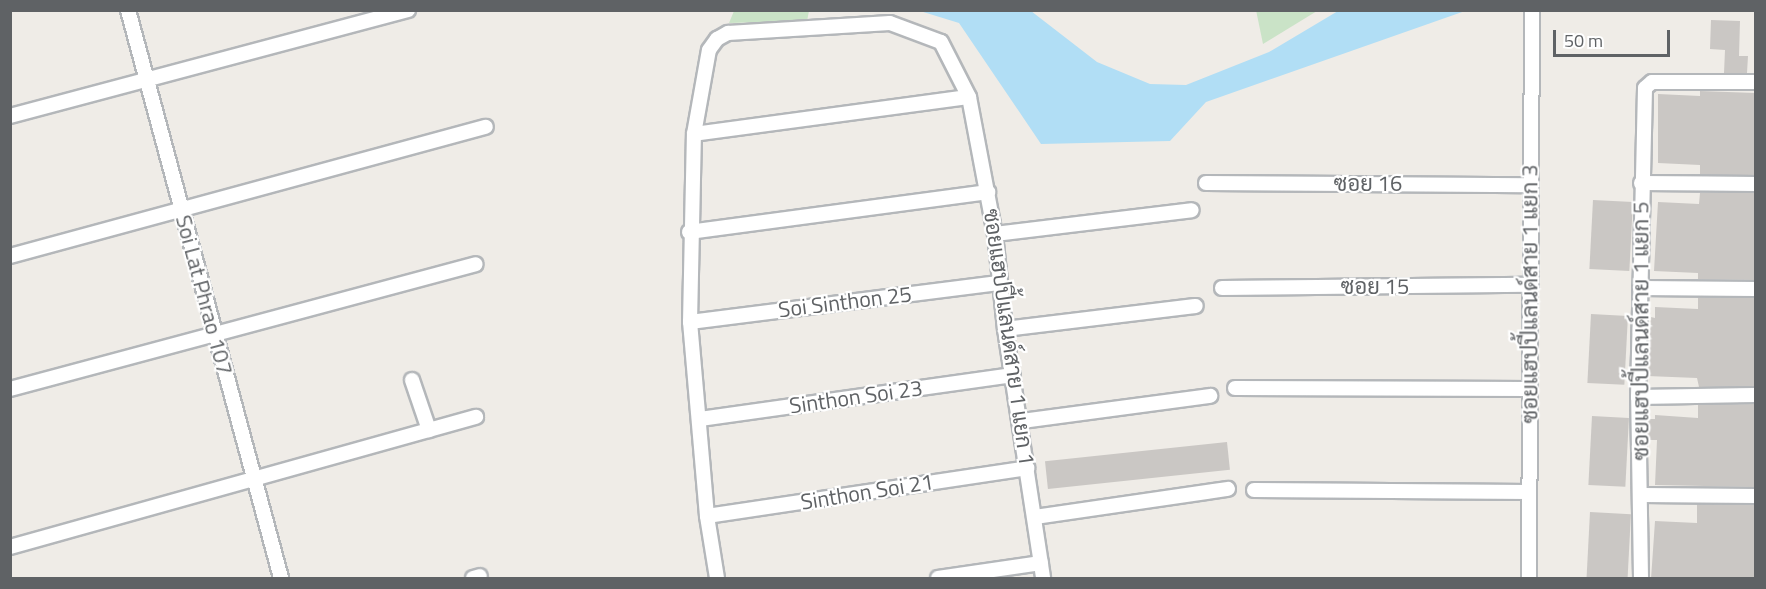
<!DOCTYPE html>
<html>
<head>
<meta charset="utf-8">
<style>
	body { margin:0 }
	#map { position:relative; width:1766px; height:589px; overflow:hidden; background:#efece7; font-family:"Titillium Web",Sarabun,sans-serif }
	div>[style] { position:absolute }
	.green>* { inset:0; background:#cae3c7 }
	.water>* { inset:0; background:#b1def5 }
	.building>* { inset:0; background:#cac7c4; transform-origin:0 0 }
	.roads { filter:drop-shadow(2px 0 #b4b7ba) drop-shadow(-2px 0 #b4b7ba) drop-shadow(0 2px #b4b7ba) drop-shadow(0 -2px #b4b7ba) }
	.street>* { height:14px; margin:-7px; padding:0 7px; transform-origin:7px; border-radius:7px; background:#fff }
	span { translate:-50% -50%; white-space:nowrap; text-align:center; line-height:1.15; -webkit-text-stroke:4.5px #fff; paint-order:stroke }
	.street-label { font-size:22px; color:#5f6265 }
	.frame { position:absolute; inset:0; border:12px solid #5f6265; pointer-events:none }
	.scale { position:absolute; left:1553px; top:30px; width:117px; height:27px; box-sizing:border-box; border:3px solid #5f6265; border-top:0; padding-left:8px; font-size:18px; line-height:21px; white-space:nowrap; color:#5f6265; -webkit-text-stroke:4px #fff; paint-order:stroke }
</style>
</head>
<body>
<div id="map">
	<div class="green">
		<i style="clip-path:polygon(1256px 10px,1317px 10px,1317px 11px,1263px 44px)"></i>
		<i style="clip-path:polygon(734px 11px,734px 10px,809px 11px,807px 21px,729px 23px)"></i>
	</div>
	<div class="water">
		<i style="clip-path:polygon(920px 11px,1031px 11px,1097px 62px,1150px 84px,1186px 85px,1269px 52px,1338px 11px,1465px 11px,1206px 102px,1170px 141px,1041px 144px,959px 23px)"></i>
	</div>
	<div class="building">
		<i style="clip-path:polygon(1711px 20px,1740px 21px,1739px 56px,1748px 56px,1747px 73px,1724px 73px,1725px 50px,1710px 49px)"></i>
		<i style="clip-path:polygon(1700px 91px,1755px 93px,1755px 175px,1700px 175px,1700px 165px,1658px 163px,1658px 94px,1700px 96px)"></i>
		<i style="clip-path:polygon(1700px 193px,1755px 193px,1755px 280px,1698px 279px,1698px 273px,1654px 271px,1658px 202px,1699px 204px)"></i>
		<i style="left:1593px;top:200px;width:40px;height:69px;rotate:3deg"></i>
		<i style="clip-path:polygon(1698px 298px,1755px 298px,1755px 386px,1699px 387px,1697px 378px,1647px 376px,1651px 317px,1655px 318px,1655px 307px,1698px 309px)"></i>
		<i style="left:1591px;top:314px;width:37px;height:69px;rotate:3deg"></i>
		<i style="clip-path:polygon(1755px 404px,1755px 487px,1655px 485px,1657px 440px,1648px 440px,1647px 419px,1655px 419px,1655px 415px,1698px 418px,1698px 405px)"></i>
		<i style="left:1592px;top:416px;width:37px;height:69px;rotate:3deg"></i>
		<i style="left:1227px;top:442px;width:28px;height:183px;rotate:84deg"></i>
		<i style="clip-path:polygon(1697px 504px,1755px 505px,1755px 579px,1651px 579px,1655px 521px,1697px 523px)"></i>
		<i style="left:1590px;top:512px;width:41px;height:67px;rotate:3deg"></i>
	</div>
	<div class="roads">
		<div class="street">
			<i style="left:128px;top:10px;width:588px;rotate:74.92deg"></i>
			<i style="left:10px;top:116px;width:412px;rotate:-14.9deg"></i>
			<i style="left:694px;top:134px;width:277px;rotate:-7.7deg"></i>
			<i style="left:1206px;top:183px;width:324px;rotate:0.4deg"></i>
			<i style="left:1641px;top:183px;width:115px;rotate:0.5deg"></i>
			<i style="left:689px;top:232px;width:302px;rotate:-7.6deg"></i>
			<i style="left:995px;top:234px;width:198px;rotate:-6.9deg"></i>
			<i style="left:10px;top:256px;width:493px;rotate:-15.2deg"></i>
			<i style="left:1222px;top:288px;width:306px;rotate:-0.6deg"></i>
			<i style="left:1640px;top:288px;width:116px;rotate:0.5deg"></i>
			<i style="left:690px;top:322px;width:311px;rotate:-7.2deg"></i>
			<i style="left:1005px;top:329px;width:192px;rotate:-6.9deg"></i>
			<i style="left:412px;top:380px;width:53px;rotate:71.2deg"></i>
			<i style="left:1235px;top:388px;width:294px;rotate:0.2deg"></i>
			<i style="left:10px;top:389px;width:482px;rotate:-15deg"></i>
			<i style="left:1638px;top:397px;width:118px;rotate:-1deg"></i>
			<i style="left:700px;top:419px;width:316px;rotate:-8deg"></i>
			<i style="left:1022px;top:421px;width:190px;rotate:-7.6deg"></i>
			<i style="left:1254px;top:490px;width:275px;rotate:0.4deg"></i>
			<i style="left:1643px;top:495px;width:113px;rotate:0.5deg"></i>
			<i style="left:707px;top:516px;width:324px;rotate:-8.5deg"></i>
			<i style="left:1035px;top:517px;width:195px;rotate:-8.3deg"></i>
			<i style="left:10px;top:547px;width:484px;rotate:-15.6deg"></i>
			<i style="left:473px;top:578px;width:7px;rotate:-16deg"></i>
			<i style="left:717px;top:578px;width:63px;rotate:-99.2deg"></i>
			<i style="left:707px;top:516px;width:195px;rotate:-95deg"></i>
			<i style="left:690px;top:322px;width:188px;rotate:-88.8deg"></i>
			<i style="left:694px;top:134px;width:85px;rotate:-79.9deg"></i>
			<i style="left:709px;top:50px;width:14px;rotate:-54deg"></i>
			<i style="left:717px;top:39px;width:13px;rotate:-29deg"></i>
			<i style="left:728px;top:33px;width:162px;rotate:-3.5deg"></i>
			<i style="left:890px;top:23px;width:54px;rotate:20.4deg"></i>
			<i style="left:941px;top:42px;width:62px;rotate:63deg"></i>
			<i style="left:969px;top:97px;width:139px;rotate:79.3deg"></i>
			<i style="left:995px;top:234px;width:96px;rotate:84deg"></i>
			<i style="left:1005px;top:329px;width:252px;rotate:81.3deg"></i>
			<i style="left:938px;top:578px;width:104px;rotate:-8.3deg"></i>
			<i style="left:1529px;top:578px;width:568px;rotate:-89.7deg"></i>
			<i style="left:1641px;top:578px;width:181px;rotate:-90.9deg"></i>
			<i style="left:1638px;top:397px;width:309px;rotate:-88.7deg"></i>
			<i style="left:1645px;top:88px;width:9px;rotate:-41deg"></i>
			<i style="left:1652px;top:82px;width:104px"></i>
		</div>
	</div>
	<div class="street-label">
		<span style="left:1368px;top:184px">ซอย 16</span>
		<span style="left:1375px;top:287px">ซอย 15</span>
		<span style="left:1530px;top:294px;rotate:-90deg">ซอยแฮปปี้แลนด์สาย 1 แยก 3</span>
		<span style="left:204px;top:295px;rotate:75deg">Soi Lat Phrao 107</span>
		<span style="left:845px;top:302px;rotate:-7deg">Soi Sinthon 25</span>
		<span style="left:1641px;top:331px;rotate:-90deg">ซอยแฮปปี้แลนด์สาย 1 แยก 5</span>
		<span style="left:1009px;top:337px;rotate:82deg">ซอยแฮปปี้แลนด์สาย 1 แยก 1</span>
		<span style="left:856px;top:397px;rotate:-8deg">Sinthon Soi 23</span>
		<span style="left:867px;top:492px;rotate:-9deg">Sinthon Soi 21</span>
	</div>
	<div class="frame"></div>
	<div class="scale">50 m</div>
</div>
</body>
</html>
